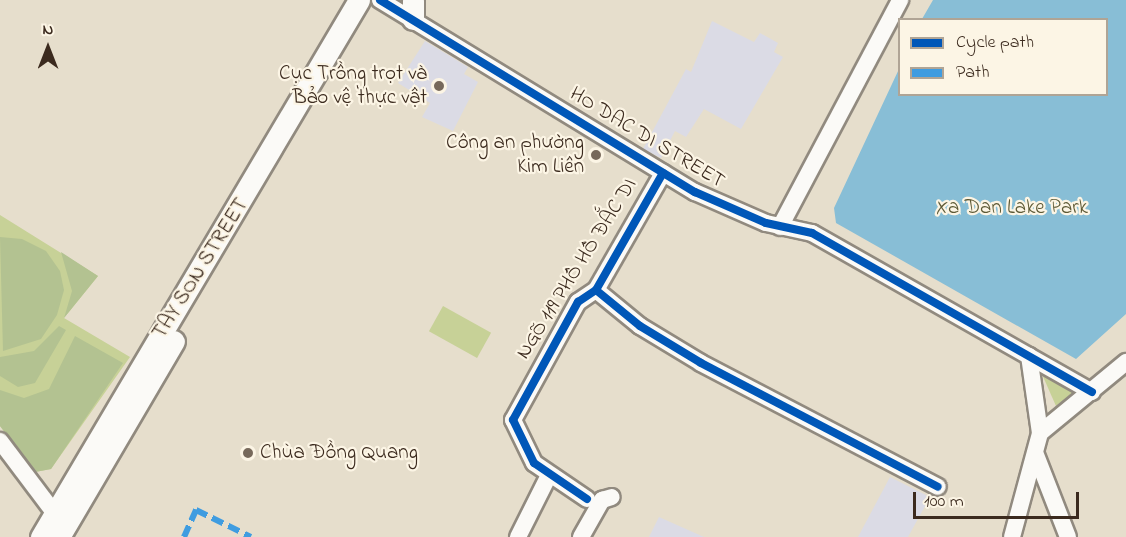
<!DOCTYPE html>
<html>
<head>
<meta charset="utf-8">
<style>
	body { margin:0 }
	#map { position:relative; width:1126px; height:537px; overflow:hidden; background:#e6decc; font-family:"Indie Flower",sans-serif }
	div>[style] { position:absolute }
	.built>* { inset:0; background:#dbdbe5 }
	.green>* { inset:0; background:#c7d197; transform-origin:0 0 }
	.forest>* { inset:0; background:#b3c291 }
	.water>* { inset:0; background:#88bed6 }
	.roads { filter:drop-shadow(2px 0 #918a7f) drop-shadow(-2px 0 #918a7f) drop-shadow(0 2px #918a7f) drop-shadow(0 -2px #918a7f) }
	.minor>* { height:16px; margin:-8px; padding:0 8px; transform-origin:8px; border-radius:8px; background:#fbfaf7 }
	.major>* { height:21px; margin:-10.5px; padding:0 10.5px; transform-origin:10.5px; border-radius:10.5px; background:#fbfaf7 }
	.quiet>* { height:6px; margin-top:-3px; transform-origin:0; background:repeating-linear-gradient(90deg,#3f9ce0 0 12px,transparent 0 18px) }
	.cycleway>* { height:8px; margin:-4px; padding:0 4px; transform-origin:4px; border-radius:4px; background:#0057b8 }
	.dots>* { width:16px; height:16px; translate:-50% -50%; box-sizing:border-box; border:3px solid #fcf5e5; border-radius:50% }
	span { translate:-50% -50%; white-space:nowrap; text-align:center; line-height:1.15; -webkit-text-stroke:4.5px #fcf5e5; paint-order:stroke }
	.poi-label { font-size:21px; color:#3b2a1e }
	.right { translate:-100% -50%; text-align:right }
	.left { translate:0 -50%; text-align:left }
	.street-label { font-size:21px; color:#3b2a1e }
	.park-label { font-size:21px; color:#5d5935 }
	.legend { position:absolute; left:898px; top:18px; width:210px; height:78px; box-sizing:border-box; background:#fcf5e5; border:2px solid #afa495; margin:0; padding:8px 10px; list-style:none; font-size:18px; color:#3b2a1e }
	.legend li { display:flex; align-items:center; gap:12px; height:30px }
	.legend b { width:30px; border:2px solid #afa495 }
	.north { position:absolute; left:18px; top:18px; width:60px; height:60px; -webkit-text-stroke:4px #fcf5e5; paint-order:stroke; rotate:0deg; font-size:16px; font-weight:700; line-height:24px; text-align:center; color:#3b2a1e }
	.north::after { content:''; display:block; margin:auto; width:21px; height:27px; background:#3b2a1e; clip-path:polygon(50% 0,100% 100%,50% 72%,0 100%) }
	.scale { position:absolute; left:913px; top:492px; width:166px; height:27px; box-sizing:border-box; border:3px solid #3b2a1e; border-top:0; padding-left:8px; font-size:18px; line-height:21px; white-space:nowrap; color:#3b2a1e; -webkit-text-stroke:4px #fcf5e5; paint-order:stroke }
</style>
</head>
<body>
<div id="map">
	<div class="built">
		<i style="clip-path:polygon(712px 21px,754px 42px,760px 33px,778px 43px,774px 52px,783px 57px,741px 129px,704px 109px,686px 137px,675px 131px,661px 158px,643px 149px,686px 69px,691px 72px)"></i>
		<i style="clip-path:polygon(425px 41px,468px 67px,464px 74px,478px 82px,453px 131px,422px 117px,430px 103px,398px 83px)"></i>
		<i style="clip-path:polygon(890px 477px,930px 497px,908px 537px,858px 537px)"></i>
		<i style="clip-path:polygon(659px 517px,704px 537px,649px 537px)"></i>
	</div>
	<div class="green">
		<i style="clip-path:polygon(0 215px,98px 276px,64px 318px,130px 357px,51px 469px,35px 472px,0 426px)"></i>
		<i style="left:443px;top:306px;width:55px;height:29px;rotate:29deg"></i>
		<i style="clip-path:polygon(1041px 372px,1075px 390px,1074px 392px,1056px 406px)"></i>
	</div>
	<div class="forest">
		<i style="clip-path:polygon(0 237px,22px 239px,46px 251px,60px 271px,64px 290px,57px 315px,41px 339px,3px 351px)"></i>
		<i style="clip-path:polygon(61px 252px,98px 276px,64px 318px,72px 291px)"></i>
		<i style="clip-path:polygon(59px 326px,66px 330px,35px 383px,18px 387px,0 376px,0 357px,34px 351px)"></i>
		<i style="clip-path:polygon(75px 336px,123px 363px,51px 469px,35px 472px,0 426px,0 390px,24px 398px,49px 389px)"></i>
	</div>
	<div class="water">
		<i style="clip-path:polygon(933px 0,1126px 0,1126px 314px,1076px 359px,836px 223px,834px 208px,899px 69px,900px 94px,1106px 94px,1106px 20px,922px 19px)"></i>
	</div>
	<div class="roads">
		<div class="minor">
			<i style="left:380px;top:0;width:369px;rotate:31.4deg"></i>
			<i style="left:695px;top:192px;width:77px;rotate:23.6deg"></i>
			<i style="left:766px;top:223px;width:47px;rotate:12.3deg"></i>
			<i style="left:812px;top:233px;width:322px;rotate:29.6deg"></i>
			<i style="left:780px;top:227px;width:257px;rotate:-62.1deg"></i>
			<i style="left:596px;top:290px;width:57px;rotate:39.3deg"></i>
			<i style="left:640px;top:326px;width:71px;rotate:31.2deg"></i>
			<i style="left:701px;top:363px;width:267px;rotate:27.6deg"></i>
			<i style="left:1040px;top:433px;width:112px;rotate:-39.5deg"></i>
			<i style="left:0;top:441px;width:88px;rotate:52.9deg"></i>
			<i style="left:1036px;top:455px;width:88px;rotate:68.7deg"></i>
			<i style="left:587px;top:499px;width:64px;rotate:-145.8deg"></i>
			<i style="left:534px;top:463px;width:48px;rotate:-116deg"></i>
			<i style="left:513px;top:420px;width:135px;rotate:-61.2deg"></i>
			<i style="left:578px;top:302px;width:22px;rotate:-34deg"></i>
			<i style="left:596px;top:290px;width:135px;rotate:-60.2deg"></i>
			<i style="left:518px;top:537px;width:69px;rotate:-63.4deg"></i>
			<i style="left:581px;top:537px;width:43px;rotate:-60.4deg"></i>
			<i style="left:602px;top:500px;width:10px;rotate:-17deg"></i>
			<i style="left:1012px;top:537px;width:108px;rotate:-74.9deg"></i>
			<i style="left:1040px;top:433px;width:78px;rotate:-98.1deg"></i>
		</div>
		<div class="major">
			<i style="left:413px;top:19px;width:19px;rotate:-90deg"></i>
			<i style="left:41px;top:537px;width:624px;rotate:-59.37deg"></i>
			<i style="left:59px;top:537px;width:227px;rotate:-59.6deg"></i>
		</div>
	</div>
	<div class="quiet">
		<i style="left:184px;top:537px;width:30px;rotate:-66deg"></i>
		<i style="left:196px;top:510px;width:61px;rotate:26.1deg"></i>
	</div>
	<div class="cycleway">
		<i style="left:380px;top:0;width:369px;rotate:31.4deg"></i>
		<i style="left:695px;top:192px;width:77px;rotate:23.6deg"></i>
		<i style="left:766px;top:223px;width:47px;rotate:12.3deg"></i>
		<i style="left:812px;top:233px;width:322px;rotate:29.6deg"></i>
		<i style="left:596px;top:290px;width:57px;rotate:39.3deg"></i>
		<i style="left:640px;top:326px;width:71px;rotate:31.2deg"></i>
		<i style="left:701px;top:363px;width:267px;rotate:27.6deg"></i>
		<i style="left:587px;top:499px;width:64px;rotate:-145.8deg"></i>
		<i style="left:534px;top:463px;width:48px;rotate:-116deg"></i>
		<i style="left:513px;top:420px;width:135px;rotate:-61.2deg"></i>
		<i style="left:578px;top:302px;width:22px;rotate:-34deg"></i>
		<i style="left:596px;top:290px;width:135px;rotate:-60.2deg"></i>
	</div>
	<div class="dots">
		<i style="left:439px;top:86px;background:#77695b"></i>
		<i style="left:596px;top:155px;background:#77695b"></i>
		<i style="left:248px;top:453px;background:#77695b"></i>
	</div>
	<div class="poi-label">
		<span class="right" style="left:427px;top:86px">Cục Trồng trọt và<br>Bảo vệ thực vật</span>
		<span class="right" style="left:584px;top:155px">Công an phường<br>Kim Liên</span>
		<span class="left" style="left:260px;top:453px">Chùa Đồng Quang</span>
	</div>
	<div class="street-label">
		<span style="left:647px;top:138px;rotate:31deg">HO DAC DI STREET</span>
		<span style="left:201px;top:269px;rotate:-58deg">TAY SON STREET</span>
		<span style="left:577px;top:269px;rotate:-58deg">NGÕ 119 PHỐ HỒ ĐẮC DI</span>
	</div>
	<div class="park-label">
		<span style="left:1012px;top:208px">Xa Dan Lake Park</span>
	</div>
	<ul class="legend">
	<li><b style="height:8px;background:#0057b8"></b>Cycle path</li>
	<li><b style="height:8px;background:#3f9ce0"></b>Path</li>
	</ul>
	<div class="north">N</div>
	<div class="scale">100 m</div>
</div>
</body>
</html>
